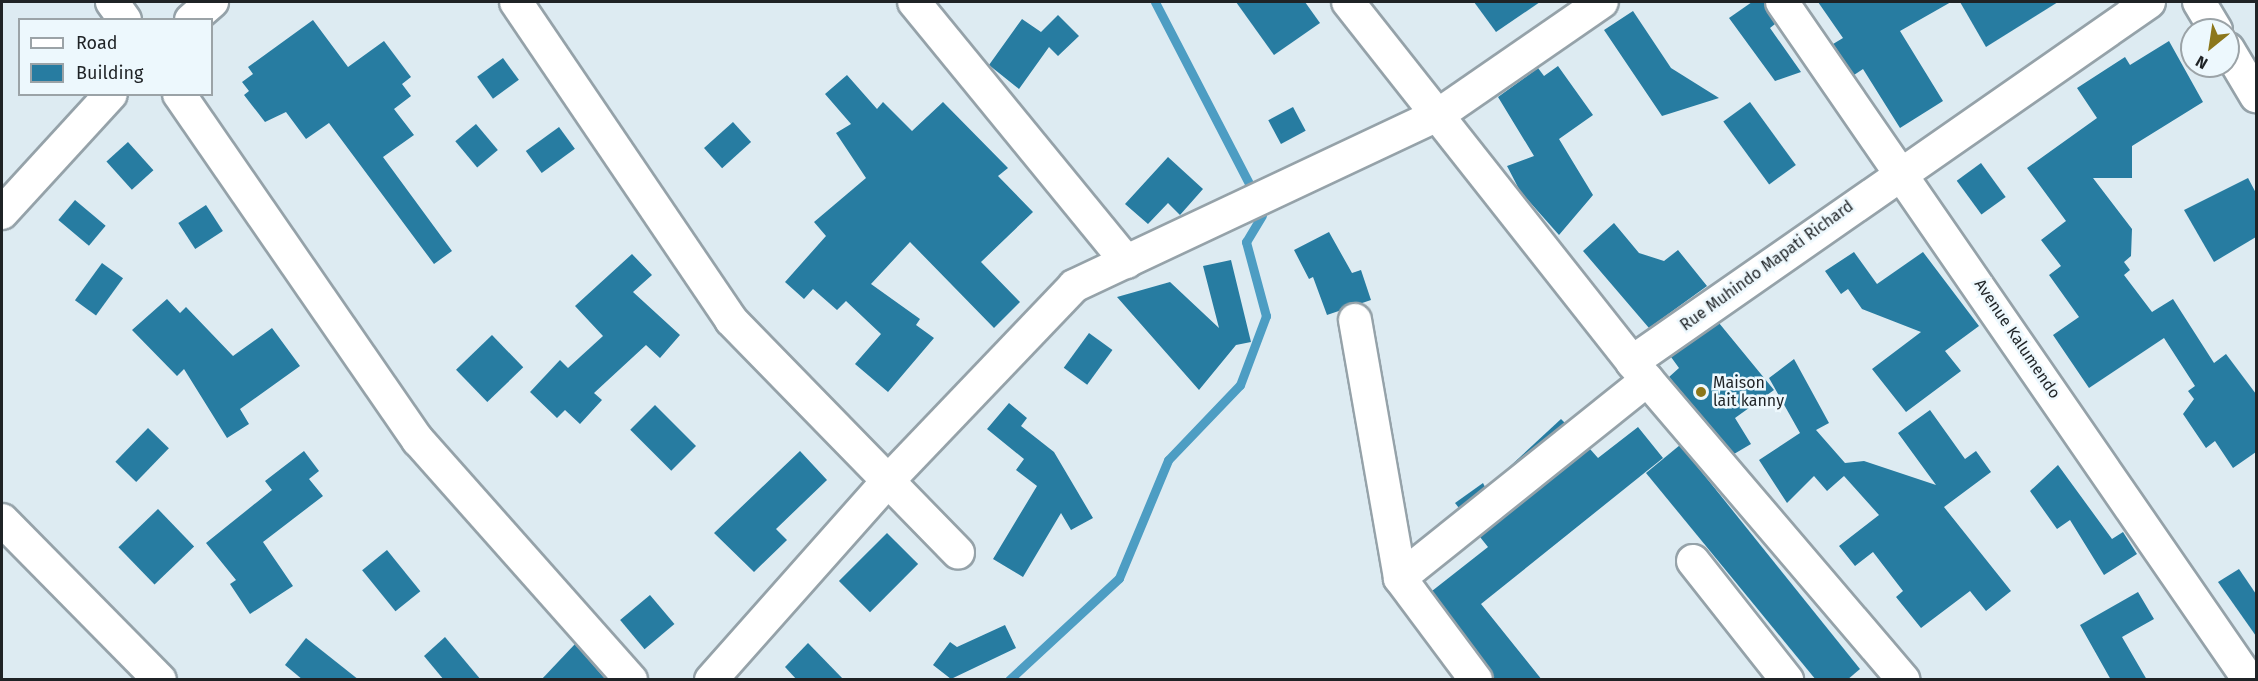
<!DOCTYPE html>
<html>
<head>
<meta charset="utf-8">
<style>
	body { margin:0 }
	#map { position:relative; width:2258px; height:681px; overflow:hidden; background:#ddebf2; font-family:"Fira Sans",sans-serif }
	div>[style] { position:absolute }
	.stream>* { height:9px; margin:-4.5px; padding:0 4.5px; transform-origin:4.5px; border-radius:4.5px; background:#4d9dc3 }
	.building>* { inset:0; background:#277ca1; transform-origin:0 0 }
	.roads { filter:drop-shadow(2px 0 #95a2a9) drop-shadow(-2px 0 #95a2a9) drop-shadow(0 2px #95a2a9) drop-shadow(0 -2px #95a2a9) }
	.minor>* { height:32px; margin:-16px; padding:0 16px; transform-origin:16px; border-radius:16px; background:#fff }
	.dots>* { width:16px; height:16px; translate:-50% -50%; box-sizing:border-box; border:3px solid #edf8fd; border-radius:50% }
	span { translate:-50% -50%; white-space:nowrap; text-align:center; line-height:1.15; -webkit-text-stroke:5px #edf8fd; paint-order:stroke }
	.street-label { font-size:16px; color:#1f2326 }
	.poi-label { font-size:16px; color:#1f2326 }
	.left { translate:0 -50%; text-align:left }
	.frame { position:absolute; inset:0; border:3px solid #1f2326; pointer-events:none }
	.legend { position:absolute; left:18px; top:18px; width:195px; height:78px; box-sizing:border-box; background:#edf8fd; border:2px solid #9ba3a7; margin:0; padding:8px 10px; list-style:none; font-size:18px; color:#1f2326 }
	.legend li { display:flex; align-items:center; gap:12px; height:30px }
	.legend b { width:30px; border:2px solid #9ba3a7 }
	.north { position:absolute; left:2180px; top:18px; width:60px; height:60px; box-sizing:border-box; background:#edf8fd; border:2px solid #9ba3a7; border-radius:50%; rotate:210deg; font-size:16px; font-weight:700; line-height:24px; text-align:center; color:#1f2326 }
	.north::after { content:''; display:block; margin:auto; width:21px; height:27px; background:#8c771b; clip-path:polygon(50% 0,100% 100%,50% 72%,0 100%) }
</style>
</head>
<body>
<div id="map">
	<div class="stream">
		<i style="left:1155px;top:2px;width:213px;rotate:62.6deg"></i>
		<i style="left:1009px;top:680px;width:150px;rotate:-42.8deg"></i>
		<i style="left:1119px;top:578px;width:128px;rotate:-67.4deg"></i>
		<i style="left:1168px;top:460px;width:104px;rotate:-46.2deg"></i>
		<i style="left:1240px;top:385px;width:74px;rotate:-69.4deg"></i>
		<i style="left:1266px;top:316px;width:77px;rotate:-105.1deg"></i>
		<i style="left:1246px;top:242px;width:31px;rotate:-59deg"></i>
	</div>
	<div class="building">
		<i style="clip-path:polygon(1236px 2px,1305px 2px,1320px 23px,1274px 55px)"></i>
		<i style="clip-path:polygon(1474px 2px,1540px 2px,1496px 32px)"></i>
		<i style="clip-path:polygon(1752px 2px,1764px 2px,1775px 24px,1770px 28px,1801px 72px,1775px 81px,1729px 18px)"></i>
		<i style="clip-path:polygon(1818px 2px,1951px 2px,1900px 31px,1943px 101px,1900px 128px,1863px 69px,1854px 75px,1833px 44px,1843px 38px)"></i>
		<i style="clip-path:polygon(1960px 2px,2058px 2px,1986px 47px)"></i>
		<i style="clip-path:polygon(1633px 11px,1671px 68px,1719px 98px,1662px 116px,1604px 30px)"></i>
		<i style="clip-path:polygon(1058px 15px,1079px 36px,1058px 56px,1049px 47px,1019px 89px,989px 65px,1022px 19px,1041px 32px)"></i>
		<i style="clip-path:polygon(313px 20px,348px 67px,384px 41px,411px 77px,402px 84px,411px 96px,394px 109px,414px 135px,383px 157px,452px 251px,434px 264px,329px 123px,306px 139px,286px 112px,265px 122px,244px 95px,249px 91px,242px 82px,253px 74px,248px 67px)"></i>
		<i style="clip-path:polygon(2169px 41px,2203px 102px,2132px 146px,2132px 178px,2093px 178px,2132px 229px,2131px 256px,2124px 262px,2130px 270px,2124px 275px,2152px 312px,2173px 299px,2214px 363px,2226px 354px,2256px 394px,2256px 452px,2233px 468px,2215px 441px,2206px 448px,2183px 414px,2194px 399px,2188px 391px,2195px 386px,2164px 338px,2089px 388px,2053px 335px,2079px 317px,2049px 275px,2061px 266px,2041px 240px,2066px 221px,2027px 168px,2097px 118px,2077px 88px,2125px 57px,2130px 65px)"></i>
		<i style="left:503px;top:58px;width:27px;height:32px;rotate:54deg"></i>
		<i style="clip-path:polygon(1558px 66px,1593px 115px,1559px 139px,1593px 195px,1559px 235px,1520px 191px,1507px 166px,1534px 156px,1498px 97px,1538px 68px,1544px 76px)"></i>
		<i style="clip-path:polygon(847px 75px,877px 109px,883px 102px,912px 131px,943px 102px,1008px 168px,998px 176px,1033px 212px,981px 262px,1020px 302px,994px 328px,910px 242px,871px 284px,920px 319px,916px 325px,934px 338px,888px 392px,855px 364px,881px 334px,846px 301px,837px 310px,813px 289px,804px 299px,785px 282px,826px 236px,814px 222px,866px 178px,836px 133px,851px 124px,825px 94px)"></i>
		<i style="left:1750px;top:102px;width:78px;height:33px;rotate:54deg"></i>
		<i style="left:1293px;top:107px;width:27px;height:28px;rotate:62deg"></i>
		<i style="left:733px;top:122px;width:27px;height:39px;rotate:48deg"></i>
		<i style="left:476px;top:124px;width:34px;height:27px;rotate:50deg"></i>
		<i style="left:559px;top:127px;width:27px;height:41px;rotate:54deg"></i>
		<i style="left:128px;top:142px;width:38px;height:29px;rotate:48deg"></i>
		<i style="clip-path:polygon(1168px 157px,1203px 189px,1180px 215px,1168px 203px,1148px 224px,1125px 204px)"></i>
		<i style="left:1981px;top:163px;width:42px;height:30px;rotate:54deg"></i>
		<i style="clip-path:polygon(2248px 178px,2256px 193px,2256px 237px,2214px 262px,2184px 210px)"></i>
		<i style="left:75px;top:200px;width:40px;height:26px;rotate:40deg"></i>
		<i style="left:206px;top:205px;width:31px;height:33px;rotate:57deg"></i>
		<i style="clip-path:polygon(1614px 223px,1639px 253px,1664px 261px,1678px 250px,1707px 286px,1649px 328px,1583px 251px)"></i>
		<i style="clip-path:polygon(1329px 232px,1352px 273px,1361px 270px,1371px 300px,1327px 315px,1313px 277px,1309px 279px,1294px 250px)"></i>
		<i style="clip-path:polygon(1854px 252px,1877px 284px,1923px 252px,1979px 326px,1945px 351px,1961px 371px,1906px 412px,1872px 369px,1921px 332px,1862px 309px,1848px 289px,1841px 294px,1825px 271px)"></i>
		<i style="clip-path:polygon(632px 254px,652px 275px,633px 292px,680px 335px,660px 358px,646px 345px,594px 393px,602px 400px,580px 424px,565px 410px,557px 418px,530px 392px,560px 360px,568px 368px,603px 336px,575px 306px)"></i>
		<i style="clip-path:polygon(1231px 260px,1251px 342px,1236px 345px,1199px 390px,1117px 297px,1170px 282px,1219px 328px,1203px 266px)"></i>
		<i style="left:102px;top:263px;width:26px;height:46px;rotate:36deg"></i>
		<i style="clip-path:polygon(167px 299px,180px 313px,186px 307px,233px 356px,272px 328px,300px 366px,240px 409px,249px 424px,227px 438px,184px 369px,177px 376px,132px 330px)"></i>
		<i style="clip-path:polygon(1719px 323px,1774px 390px,1735px 418px,1751px 444px,1734px 454px,1669px 377px,1679px 368px,1671px 357px)"></i>
		<i style="left:1089px;top:333px;width:29px;height:43px;rotate:36deg"></i>
		<i style="left:492px;top:335px;width:45px;height:50px;rotate:46deg"></i>
		<i style="clip-path:polygon(1794px 359px,1829px 423px,1816px 430px,1845px 463px,1864px 461px,1936px 485px,1898px 433px,1930px 410px,1965px 459px,1976px 451px,1991px 472px,1944px 507px,2011px 591px,1986px 611px,1970px 591px,1921px 628px,1896px 597px,1903px 591px,1873px 552px,1855px 566px,1839px 546px,1879px 515px,1844px 476px,1827px 491px,1814px 476px,1787px 503px,1759px 460px,1800px 433px,1769px 378px)"></i>
		<i style="clip-path:polygon(1009px 403px,1027px 418px,1021px 426px,1054px 452px,1093px 518px,1071px 530px,1061px 513px,1023px 577px,993px 559px,1037px 486px,1016px 470px,1024px 459px,987px 429px)"></i>
		<i style="left:655px;top:405px;width:58px;height:35px;rotate:45deg"></i>
		<i style="clip-path:polygon(1561px 419px,1565px 423px,1506px 470px)"></i>
		<i style="clip-path:polygon(1638px 427px,1663px 458px,1481px 604px,1542px 680px,1494px 680px,1432px 591px,1488px 547px,1480px 537px,1590px 449px,1598px 458px)"></i>
		<i style="left:148px;top:428px;width:29px;height:47px;rotate:44deg"></i>
		<i style="clip-path:polygon(1680px 445px,1860px 669px,1847px 680px,1816px 680px,1646px 473px)"></i>
		<i style="clip-path:polygon(304px 451px,319px 471px,309px 479px,323px 496px,263px 542px,293px 586px,250px 614px,230px 584px,236px 580px,206px 543px,272px 490px,265px 481px)"></i>
		<i style="clip-path:polygon(800px 451px,827px 480px,776px 529px,787px 540px,754px 572px,714px 533px)"></i>
		<i style="clip-path:polygon(2058px 465px,2112px 539px,2123px 532px,2137px 554px,2104px 575px,2070px 520px,2057px 529px,2030px 491px)"></i>
		<i style="clip-path:polygon(1483px 483px,1485px 487px,1459px 508px,1455px 503px)"></i>
		<i style="left:158px;top:509px;width:52px;height:55px;rotate:46deg"></i>
		<i style="left:887px;top:533px;width:44px;height:68px;rotate:45deg"></i>
		<i style="left:387px;top:550px;width:53px;height:32px;rotate:51deg"></i>
		<i style="clip-path:polygon(2239px 569px,2256px 594px,2256px 636px,2218px 582px)"></i>
		<i style="clip-path:polygon(2138px 592px,2154px 619px,2122px 637px,2147px 680px,2111px 680px,2080px 625px)"></i>
		<i style="left:650px;top:595px;width:38px;height:39px;rotate:50deg"></i>
		<i style="clip-path:polygon(1005px 625px,1016px 648px,951px 679px,933px 665px,950px 642px,957px 647px)"></i>
		<i style="clip-path:polygon(445px 637px,481px 680px,444px 680px,424px 656px)"></i>
		<i style="clip-path:polygon(306px 638px,359px 680px,303px 680px,285px 665px)"></i>
		<i style="clip-path:polygon(808px 643px,844px 680px,797px 680px,785px 667px)"></i>
		<i style="clip-path:polygon(575px 644px,606px 680px,541px 680px)"></i>
	</div>
	<div class="roads">
		<div class="minor">
			<i style="left:112px;top:2px;width:22px;rotate:54deg"></i>
			<i style="left:516px;top:2px;width:384px;rotate:55.9deg"></i>
			<i style="left:731px;top:320px;width:325px;rotate:45.7deg"></i>
			<i style="left:914px;top:2px;width:336px;rotate:50.7deg"></i>
			<i style="left:1348px;top:2px;width:459px;rotate:51.7deg"></i>
			<i style="left:1632px;top:362px;width:418px;rotate:49.5deg"></i>
			<i style="left:1782px;top:2px;width:823px;rotate:55.44deg"></i>
			<i style="left:2199px;top:2px;width:33px;rotate:59deg"></i>
			<i style="left:191px;top:20px;width:28px;rotate:-41deg"></i>
			<i style="left:2228px;top:49px;width:55px;rotate:59.2deg"></i>
			<i style="left:179px;top:94px;width:421px;rotate:55.4deg"></i>
			<i style="left:418px;top:440px;width:321px;rotate:48.4deg"></i>
			<i style="left:2px;top:213px;width:161px;rotate:-47.5deg"></i>
			<i style="left:1355px;top:320px;width:262px;rotate:80.1deg"></i>
			<i style="left:1632px;top:362px;width:630px;rotate:-34.85deg"></i>
			<i style="left:2px;top:520px;width:225px;rotate:45.4deg"></i>
			<i style="left:1693px;top:561px;width:152px;rotate:51.7deg"></i>
			<i style="left:711px;top:680px;width:265px;rotate:-48.4deg"></i>
			<i style="left:887px;top:482px;width:271px;rotate:-46.3deg"></i>
			<i style="left:1074px;top:286px;width:402px;rotate:-25.2deg"></i>
			<i style="left:1438px;top:115px;width:199px;rotate:-34.6deg"></i>
			<i style="left:1476px;top:680px;width:127px;rotate:-126.7deg"></i>
			<i style="left:1400px;top:578px;width:317px;rotate:-38.7deg"></i>
		</div>
	</div>
	<div class="dots">
		<i style="left:1701px;top:392px;background:#8c771b"></i>
	</div>
	<div class="street-label">
		<span style="left:1767px;top:266px;rotate:-36deg">Rue Muhindo Mapati Richard</span>
		<span style="left:2017px;top:339px;rotate:56deg">Avenue Kalumendo</span>
	</div>
	<div class="poi-label">
		<span class="left" style="left:1713px;top:392px">Maison<br>lait kanny</span>
	</div>
	<div class="frame"></div>
	<ul class="legend">
	<li><b style="height:8px;background:#fff"></b>Road</li>
	<li><b style="height:16px;background:#277ca1"></b>Building</li>
	</ul>
	<div class="north">N</div>
</div>
</body>
</html>
